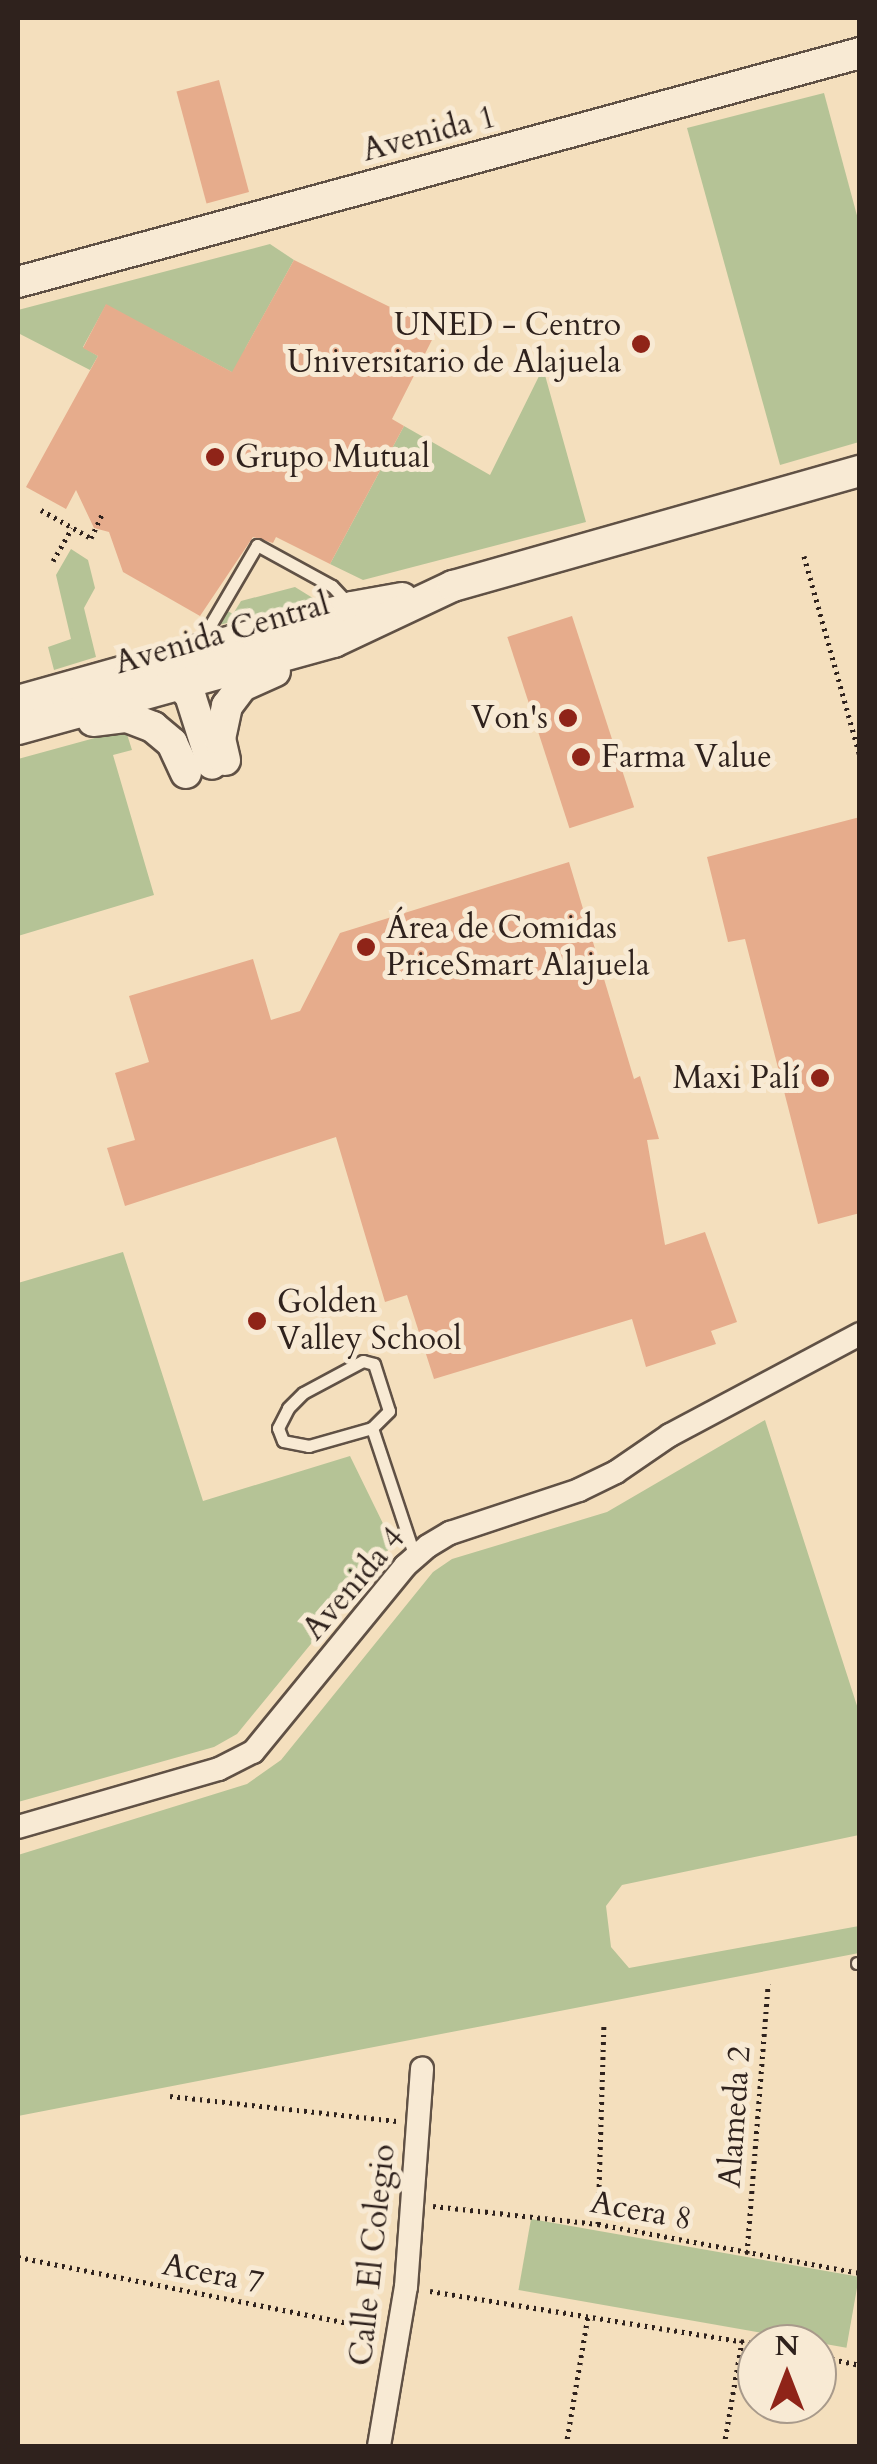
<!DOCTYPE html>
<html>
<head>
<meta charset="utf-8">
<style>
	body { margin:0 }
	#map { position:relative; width:877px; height:2464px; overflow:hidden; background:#f4dfbd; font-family:Cardo,serif }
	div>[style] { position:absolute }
	.green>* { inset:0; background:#b5c396; transform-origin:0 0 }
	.building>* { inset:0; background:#e6ac8c; transform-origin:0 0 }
	.path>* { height:5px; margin-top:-2.5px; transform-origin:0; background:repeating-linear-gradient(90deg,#2f221d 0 2.5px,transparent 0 7.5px) }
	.roads { filter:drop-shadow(2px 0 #605145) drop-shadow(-2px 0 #605145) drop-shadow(0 2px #605145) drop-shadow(0 -2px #605145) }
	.service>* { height:11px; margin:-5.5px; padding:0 5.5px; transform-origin:5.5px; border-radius:5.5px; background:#f8ead4 }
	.minor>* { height:22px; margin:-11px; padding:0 11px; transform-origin:11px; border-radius:11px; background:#f8ead4 }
	.tertiary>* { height:30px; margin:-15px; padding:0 15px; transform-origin:15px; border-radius:15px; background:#f8ead4 }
	.dots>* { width:28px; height:28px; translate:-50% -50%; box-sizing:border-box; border:5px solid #f8ead4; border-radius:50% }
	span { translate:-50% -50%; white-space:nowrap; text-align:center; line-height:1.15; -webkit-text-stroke:10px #f8ead4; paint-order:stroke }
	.street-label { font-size:32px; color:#2f221d }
	.poi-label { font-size:32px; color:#2f221d }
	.right { translate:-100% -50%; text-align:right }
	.left { translate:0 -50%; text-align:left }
	.frame { position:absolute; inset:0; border:20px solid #2f221d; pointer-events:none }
	.north { position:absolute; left:737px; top:2324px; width:100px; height:100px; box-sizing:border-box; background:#f8ead4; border:2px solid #a89a8b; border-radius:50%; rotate:0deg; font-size:28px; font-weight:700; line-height:40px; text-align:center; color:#2f221d }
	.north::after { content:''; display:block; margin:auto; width:35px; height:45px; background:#8f2418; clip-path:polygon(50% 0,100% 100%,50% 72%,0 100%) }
</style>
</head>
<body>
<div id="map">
	<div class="green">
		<i style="clip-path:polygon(824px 93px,859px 223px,859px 442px,780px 465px,687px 128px)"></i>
		<i style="clip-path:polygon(270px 244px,294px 260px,245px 349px,267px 391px,106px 305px,83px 347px,98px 356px,90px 370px,18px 333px,18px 310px)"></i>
		<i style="clip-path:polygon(543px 368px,586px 522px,363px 580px,330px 564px,404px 426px,490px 475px)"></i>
		<i style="clip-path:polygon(71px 549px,88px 560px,95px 588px,84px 608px,96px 657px,54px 670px,48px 647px,71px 639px,56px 575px)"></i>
		<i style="clip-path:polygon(295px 587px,316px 600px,219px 625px,224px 609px,233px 614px,241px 601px)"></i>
		<i style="clip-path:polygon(126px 731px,132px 750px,113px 755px,154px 895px,18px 936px,18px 759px,102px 736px,101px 732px)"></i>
		<i style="clip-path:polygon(123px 1252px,203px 1501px,350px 1456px,393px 1544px,237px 1734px,214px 1747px,18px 1802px,18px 1283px)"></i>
		<i style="clip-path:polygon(765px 1420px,859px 1712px,859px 1835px,622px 1885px,606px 1906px,611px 1947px,629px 1968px,859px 1926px,859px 1953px,18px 2116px,18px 1855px,247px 1784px,281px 1760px,433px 1572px,452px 1559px,607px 1512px)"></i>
		<i style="left:531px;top:2219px;width:333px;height:72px;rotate:10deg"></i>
	</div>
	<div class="building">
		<i style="left:219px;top:80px;width:116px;height:44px;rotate:75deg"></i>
		<i style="clip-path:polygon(294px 260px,437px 330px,392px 419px,404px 426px,330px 564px,276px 537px,273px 543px,253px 537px,200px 616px,123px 572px,109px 532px,94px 528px,76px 490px,66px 509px,26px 487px,98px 356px,83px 348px,106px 304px,232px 372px)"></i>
		<i style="left:572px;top:616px;width:201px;height:68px;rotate:72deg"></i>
		<i style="clip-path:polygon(860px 817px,860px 1213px,818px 1224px,745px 939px,728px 942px,707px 857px)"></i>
		<i style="clip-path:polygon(569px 862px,634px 1079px,640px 1076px,659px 1139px,647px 1140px,665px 1245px,705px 1232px,737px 1322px,711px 1331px,716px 1344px,646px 1367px,632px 1319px,434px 1379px,407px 1295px,385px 1302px,336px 1137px,125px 1206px,107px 1148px,135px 1140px,115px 1073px,149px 1062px,129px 996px,253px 959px,271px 1020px,300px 1011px,340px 933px)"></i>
	</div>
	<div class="path">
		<i style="left:41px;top:510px;width:57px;rotate:29.2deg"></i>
		<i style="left:91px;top:538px;width:26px;rotate:-65deg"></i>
		<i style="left:804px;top:556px;width:209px;rotate:74.4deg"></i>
		<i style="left:53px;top:561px;width:38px;rotate:-60deg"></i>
		<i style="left:170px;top:2096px;width:228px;rotate:6.3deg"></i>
		<i style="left:433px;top:2206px;width:166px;rotate:6.2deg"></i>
		<i style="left:598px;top:2224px;width:267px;rotate:10.6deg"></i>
		<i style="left:598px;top:2224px;width:202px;rotate:-88.3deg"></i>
		<i style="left:747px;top:2253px;width:270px;rotate:-85.5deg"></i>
		<i style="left:18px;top:2257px;width:362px;rotate:11.3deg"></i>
		<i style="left:430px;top:2291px;width:332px;rotate:9.2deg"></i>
		<i style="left:817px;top:2356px;width:44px;rotate:11.8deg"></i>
		<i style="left:566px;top:2446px;width:132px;rotate:-80.4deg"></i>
		<i style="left:724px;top:2446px;width:107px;rotate:-80.3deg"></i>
	</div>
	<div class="roads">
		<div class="service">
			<i style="left:198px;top:646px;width:117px;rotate:-59.7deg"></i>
			<i style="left:257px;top:545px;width:85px;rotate:28.7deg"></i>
			<i style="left:332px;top:586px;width:25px;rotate:47deg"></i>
			<i style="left:363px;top:1361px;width:11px;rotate:15deg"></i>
			<i style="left:374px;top:1364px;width:49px;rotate:72.3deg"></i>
			<i style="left:389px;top:1411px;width:24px;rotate:135deg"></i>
			<i style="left:372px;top:1428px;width:66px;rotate:164.1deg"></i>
			<i style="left:309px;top:1446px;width:26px;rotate:-169deg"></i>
			<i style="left:283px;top:1441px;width:14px;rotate:-111deg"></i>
			<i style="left:278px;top:1428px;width:22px;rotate:-63deg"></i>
			<i style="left:288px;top:1408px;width:21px;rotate:-45deg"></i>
			<i style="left:303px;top:1393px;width:68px;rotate:-28.1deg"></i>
			<i style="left:372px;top:1428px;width:136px;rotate:71.6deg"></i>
			<i style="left:857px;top:1963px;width:3px"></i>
		</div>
		<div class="minor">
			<i style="left:18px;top:1827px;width:209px;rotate:-16.1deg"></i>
			<i style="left:219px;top:1769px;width:38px;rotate:-27deg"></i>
			<i style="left:253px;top:1752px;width:240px;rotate:-50.7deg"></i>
			<i style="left:405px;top:1566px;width:30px;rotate:-41deg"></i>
			<i style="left:428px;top:1546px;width:26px;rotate:-31deg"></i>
			<i style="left:450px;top:1533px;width:136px;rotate:-18.4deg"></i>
			<i style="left:579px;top:1490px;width:41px;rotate:-25.9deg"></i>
			<i style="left:616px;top:1472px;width:65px;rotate:-34.4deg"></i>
			<i style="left:670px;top:1435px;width:215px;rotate:-28deg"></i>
			<i style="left:379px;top:2446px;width:161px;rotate:-80.4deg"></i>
			<i style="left:406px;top:2287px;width:219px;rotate:-85.8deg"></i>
		</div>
		<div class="tertiary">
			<i style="left:18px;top:282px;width:873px;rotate:-15.21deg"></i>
			<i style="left:165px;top:680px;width:15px;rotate:16deg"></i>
			<i style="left:179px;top:684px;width:16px;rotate:45deg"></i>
			<i style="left:190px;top:695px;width:72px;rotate:72.3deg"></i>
			<i style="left:18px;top:701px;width:347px;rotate:-15.7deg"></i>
			<i style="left:352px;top:607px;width:51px;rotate:-10.2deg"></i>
			<i style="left:93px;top:721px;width:34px;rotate:-7deg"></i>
			<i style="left:127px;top:717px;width:28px;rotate:21deg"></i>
			<i style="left:153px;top:727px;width:25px;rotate:40deg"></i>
			<i style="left:172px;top:743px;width:33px;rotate:65deg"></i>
			<i style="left:18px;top:729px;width:328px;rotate:-15.4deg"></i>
			<i style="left:334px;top:642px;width:132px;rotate:-25.2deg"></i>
			<i style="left:453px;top:586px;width:423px;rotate:-15.8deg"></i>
			<i style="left:225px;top:760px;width:22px;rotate:-103deg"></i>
			<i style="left:220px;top:739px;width:34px;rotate:-78deg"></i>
			<i style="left:227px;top:706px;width:25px;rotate:-53deg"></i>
			<i style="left:242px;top:686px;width:36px;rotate:-24deg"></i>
		</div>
	</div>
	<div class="dots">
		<i style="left:641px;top:344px;background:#8f2418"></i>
		<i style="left:215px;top:457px;background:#8f2418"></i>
		<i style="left:568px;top:718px;background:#8f2418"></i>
		<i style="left:581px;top:757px;background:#8f2418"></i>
		<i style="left:366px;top:947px;background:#8f2418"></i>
		<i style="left:820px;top:1078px;background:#8f2418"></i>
		<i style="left:257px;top:1321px;background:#8f2418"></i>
	</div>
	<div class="street-label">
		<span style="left:429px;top:134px;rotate:-15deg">Avenida 1</span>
		<span style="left:222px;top:634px;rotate:-16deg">Avenida Central</span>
		<span style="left:354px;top:1584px;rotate:-49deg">Avenida 4</span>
		<span style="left:735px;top:2117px;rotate:-86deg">Alameda 2</span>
		<span style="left:641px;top:2211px;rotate:10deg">Acera 8</span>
		<span style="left:373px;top:2255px;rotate:-84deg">Calle El Colegio</span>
		<span style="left:213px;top:2274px;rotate:11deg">Acera 7</span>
	</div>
	<div class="poi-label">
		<span class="right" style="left:621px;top:344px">UNED - Centro<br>Universitario de Alajuela</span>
		<span class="left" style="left:235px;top:457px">Grupo Mutual</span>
		<span class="right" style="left:548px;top:718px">Von's</span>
		<span class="left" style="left:601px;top:757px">Farma Value</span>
		<span class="left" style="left:386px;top:947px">Área de Comidas<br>PriceSmart Alajuela</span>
		<span class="right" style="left:800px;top:1078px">Maxi Palí</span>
		<span class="left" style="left:277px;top:1321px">Golden<br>Valley School</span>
	</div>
	<div class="frame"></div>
	<div class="north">N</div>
</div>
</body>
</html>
